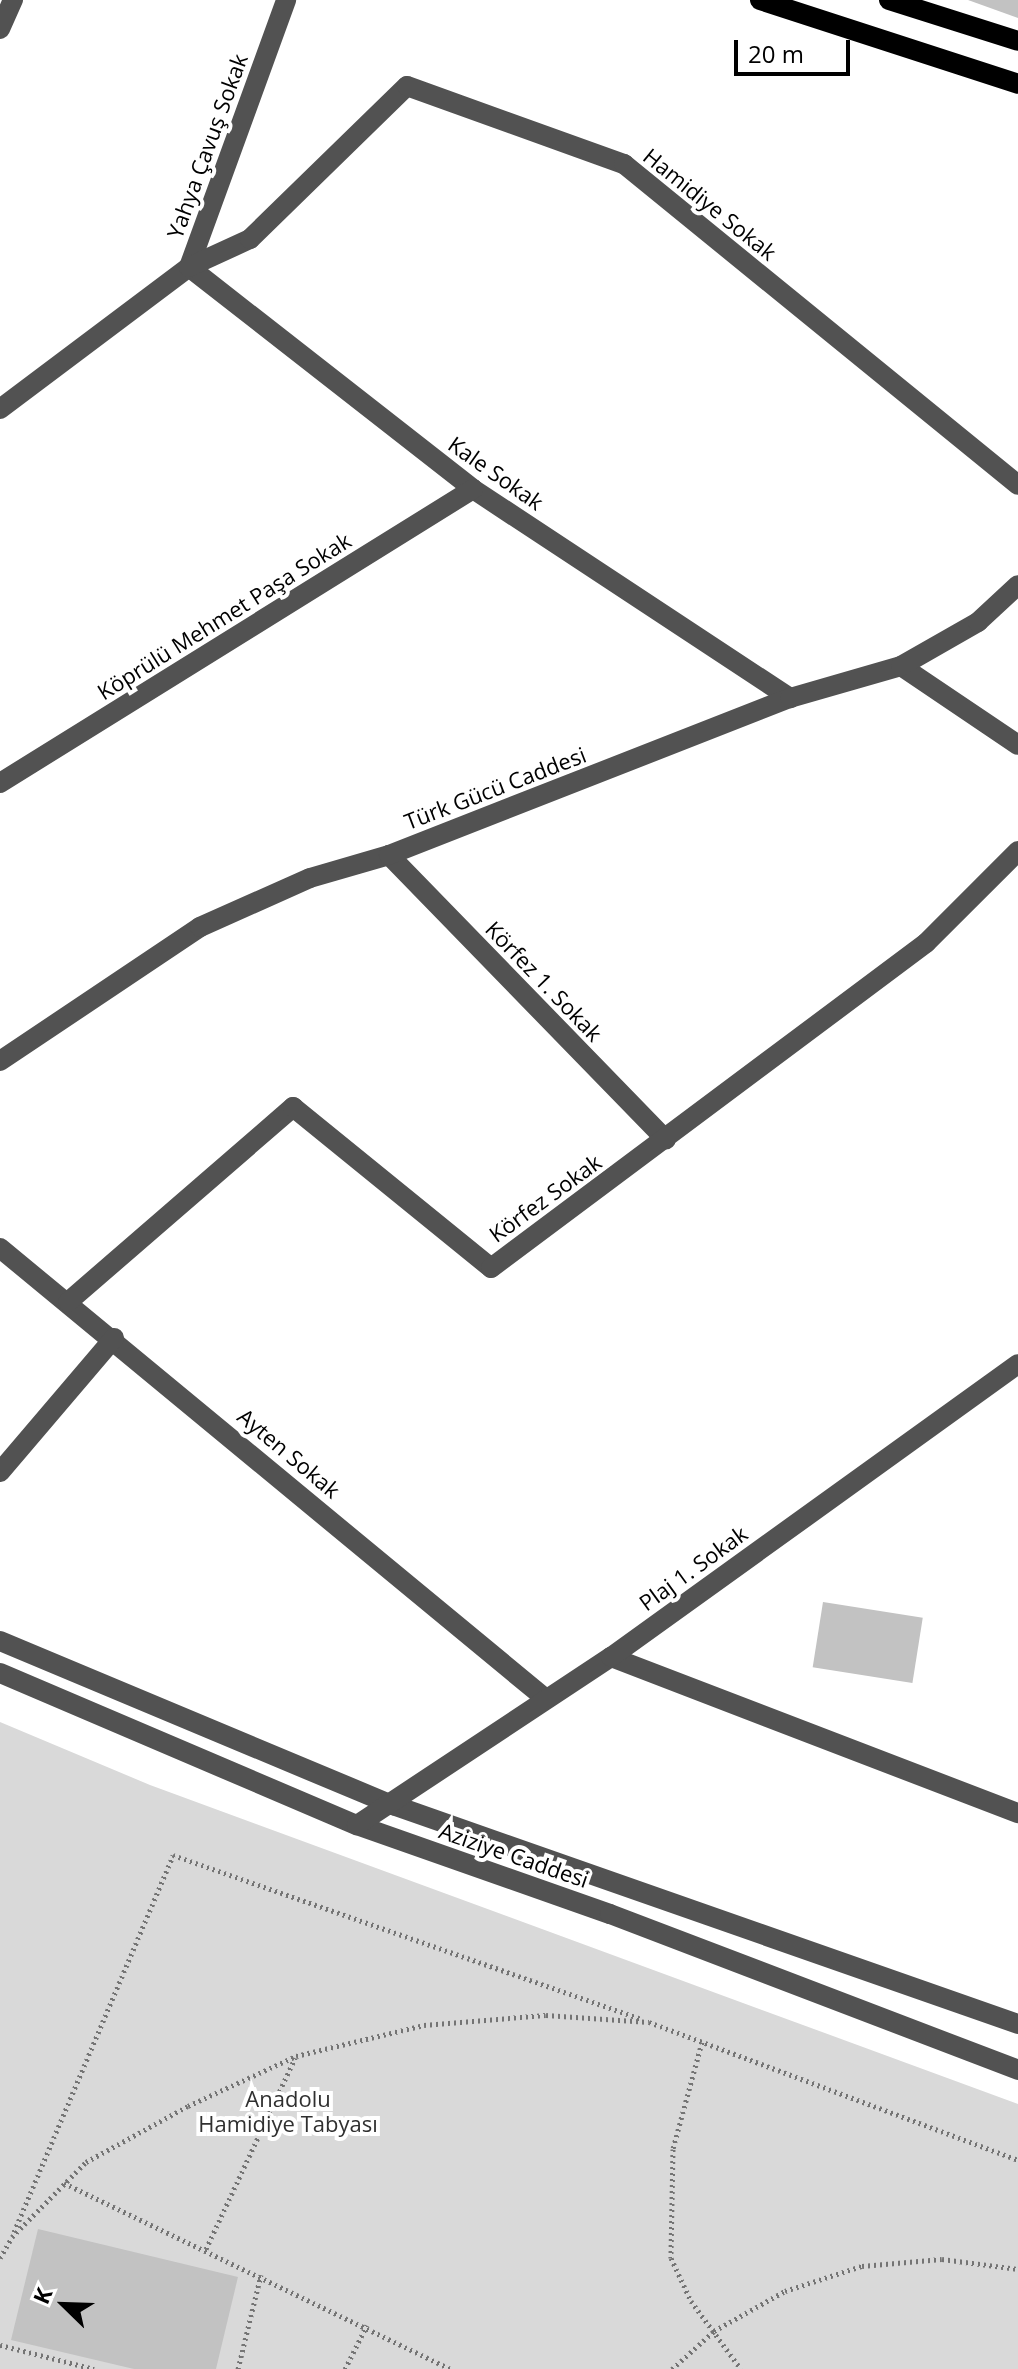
<!DOCTYPE html>
<html>
<head>
<meta charset="utf-8">
<style>
	body { margin:0 }
	#map { position:relative; width:1018px; height:2369px; overflow:hidden; background:#fff; font-family:"Open Sans",sans-serif }
	div>[style] { position:absolute }
	.green>* { inset:0; background:#d9d9d9 }
	.building>* { inset:0; background:#c2c2c2; transform-origin:0 0 }
	.path>* { height:5px; margin-top:-2.5px; transform-origin:0; background:repeating-linear-gradient(90deg,#747474 0 2px,transparent 0 6px) }
	.minor>* { height:20px; margin:-10px; padding:0 10px; transform-origin:10px; border-radius:10px; background:#525252 }
	.major>* { height:20px; margin:-10px; padding:0 10px; transform-origin:10px; border-radius:10px; background:#000 }
	span { translate:-50% -50%; white-space:nowrap; text-align:center; line-height:1.15; -webkit-text-stroke:8px #fff; paint-order:stroke }
	.street-label { font-size:22px; color:#000 }
	.park-label { font-size:22px; color:#303030 }
	.north { position:absolute; left:24px; top:2265px; width:80px; height:80px; -webkit-text-stroke:6px #fff; paint-order:stroke; rotate:293deg; font-size:22px; font-weight:700; line-height:32px; text-align:center; color:#000 }
	.north::after { content:''; display:block; margin:auto; width:28px; height:36px; background:#000; clip-path:polygon(50% 0,100% 100%,50% 72%,0 100%) }
	.scale { position:absolute; left:734px; top:40px; width:116px; height:36px; box-sizing:border-box; border:4px solid #000; border-top:0; padding-left:10px; font-size:24px; line-height:28px; white-space:nowrap; color:#000; -webkit-text-stroke:6px #fff; paint-order:stroke }
</style>
</head>
<body>
<div id="map">
	<div class="green">
		<i style="clip-path:polygon(0 1722px,150px 1785px,1018px 2104px,1018px 2369px,0 2369px)"></i>
	</div>
	<div class="building">
		<i style="clip-path:polygon(968px 0,1018px 0,1018px 18px)"></i>
		<i style="left:823px;top:1602px;width:101px;height:66px;rotate:9deg"></i>
		<i style="clip-path:polygon(38px 2229px,238px 2277px,216px 2369px,134px 2369px,11px 2340px)"></i>
	</div>
	<div class="path">
		<i style="left:702px;top:2042px;width:111px;rotate:105.2deg"></i>
		<i style="left:673px;top:2149px;width:109px;rotate:91.1deg"></i>
		<i style="left:671px;top:2258px;width:47px;rotate:65.1deg"></i>
		<i style="left:691px;top:2301px;width:84px;rotate:53.7deg"></i>
		<i style="left:64px;top:2183px;width:429px;rotate:25.7deg"></i>
		<i style="left:14px;top:2232px;width:409px;rotate:-67.1deg"></i>
		<i style="left:173px;top:1855px;width:496px;rotate:19.3deg"></i>
		<i style="left:206px;top:2249px;width:211px;rotate:-65deg"></i>
		<i style="left:0;top:2258px;width:24px;rotate:-60deg"></i>
		<i style="left:12px;top:2237px;width:105px;rotate:-45.4deg"></i>
		<i style="left:86px;top:2162px;width:116px;rotate:-28.8deg"></i>
		<i style="left:188px;top:2106px;width:119px;rotate:-24.8deg"></i>
		<i style="left:296px;top:2056px;width:132px;rotate:-13.6deg"></i>
		<i style="left:424px;top:2025px;width:122px;rotate:-4.7deg"></i>
		<i style="left:546px;top:2015px;width:103px;rotate:3.9deg"></i>
		<i style="left:649px;top:2022px;width:394px;rotate:20.5deg"></i>
		<i style="left:0;top:2345px;width:97px;rotate:14.3deg"></i>
		<i style="left:238px;top:2369px;width:97px;rotate:-76.3deg"></i>
		<i style="left:345px;top:2369px;width:49px;rotate:-63.4deg"></i>
		<i style="left:672px;top:2369px;width:57px;rotate:-42.1deg"></i>
		<i style="left:714px;top:2331px;width:81px;rotate:-29.4deg"></i>
		<i style="left:785px;top:2291px;width:81px;rotate:-18deg"></i>
		<i style="left:862px;top:2266px;width:80px;rotate:-5deg"></i>
		<i style="left:942px;top:2259px;width:77px;rotate:7.5deg"></i>
	</div>
	<div class="minor">
		<i style="left:0;top:29px;width:32px;rotate:-66deg"></i>
		<i style="left:189px;top:267px;width:360px;rotate:38deg"></i>
		<i style="left:473px;top:489px;width:380px;rotate:33.4deg"></i>
		<i style="left:189px;top:267px;width:284px;rotate:-70deg"></i>
		<i style="left:0;top:409px;width:236px;rotate:-36.9deg"></i>
		<i style="left:189px;top:267px;width:67px;rotate:-24.7deg"></i>
		<i style="left:250px;top:239px;width:219px;rotate:-44.3deg"></i>
		<i style="left:407px;top:86px;width:231px;rotate:19.8deg"></i>
		<i style="left:624px;top:164px;width:508px;rotate:39.17deg"></i>
		<i style="left:901px;top:666px;width:141px;rotate:34deg"></i>
		<i style="left:0;top:783px;width:557px;rotate:-31.86deg"></i>
		<i style="left:389px;top:855px;width:397px;rotate:45.8deg"></i>
		<i style="left:0;top:1061px;width:241px;rotate:-33.8deg"></i>
		<i style="left:200px;top:927px;width:120px;rotate:-24deg"></i>
		<i style="left:310px;top:878px;width:82px;rotate:-16.2deg"></i>
		<i style="left:389px;top:855px;width:431px;rotate:-21.4deg"></i>
		<i style="left:790px;top:698px;width:116px;rotate:-16.1deg"></i>
		<i style="left:901px;top:666px;width:89px;rotate:-29.7deg"></i>
		<i style="left:978px;top:622px;width:54px;rotate:-42.8deg"></i>
		<i style="left:0;top:1248px;width:708px;rotate:39.56deg"></i>
		<i style="left:68px;top:1302px;width:298px;rotate:-40.9deg"></i>
		<i style="left:293px;top:1107px;width:255px;rotate:39.1deg"></i>
		<i style="left:491px;top:1268px;width:543px;rotate:-36.76deg"></i>
		<i style="left:926px;top:943px;width:130px;rotate:-45deg"></i>
		<i style="left:0;top:1472px;width:176px;rotate:-49.6deg"></i>
		<i style="left:0;top:1641px;width:426px;rotate:22.7deg"></i>
		<i style="left:393px;top:1805px;width:662px;rotate:19.31deg"></i>
		<i style="left:611px;top:1657px;width:436px;rotate:21deg"></i>
		<i style="left:0;top:1673px;width:388px;rotate:23.1deg"></i>
		<i style="left:357px;top:1825px;width:268px;rotate:19.4deg"></i>
		<i style="left:610px;top:1914px;width:437px;rotate:20.9deg"></i>
		<i style="left:357px;top:1825px;width:305px;rotate:-33.5deg"></i>
		<i style="left:611px;top:1657px;width:501px;rotate:-35.75deg"></i>
	</div>
	<div class="major">
		<i style="left:760px;top:0;width:271px;rotate:18deg"></i>
		<i style="left:889px;top:0;width:135px;rotate:17.6deg"></i>
	</div>
	<div class="street-label">
		<span style="left:207px;top:146px;rotate:-70deg">Yahya Çavuş Sokak</span>
		<span style="left:710px;top:204px;rotate:39deg">Hamidiye Sokak</span>
		<span style="left:496px;top:473px;rotate:35deg">Kale Sokak</span>
		<span style="left:224px;top:616px;rotate:-32deg">Köprülü Mehmet Paşa Sokak</span>
		<span style="left:495px;top:788px;rotate:-21deg">Türk Gücü Caddesi</span>
		<span style="left:544px;top:981px;rotate:46deg">Körfez 1. Sokak</span>
		<span style="left:545px;top:1198px;rotate:-36deg">Körfez Sokak</span>
		<span style="left:289px;top:1453px;rotate:40deg">Ayten Sokak</span>
		<span style="left:693px;top:1568px;rotate:-36deg">Plaj 1. Sokak</span>
		<span style="left:514px;top:1855px;rotate:19deg">Aziziye Caddesi</span>
	</div>
	<div class="park-label">
		<span style="left:288px;top:2111px">Anadolu<br>Hamidiye Tabyası</span>
	</div>
	<div class="north">K</div>
	<div class="scale">20 m</div>
</div>
</body>
</html>
